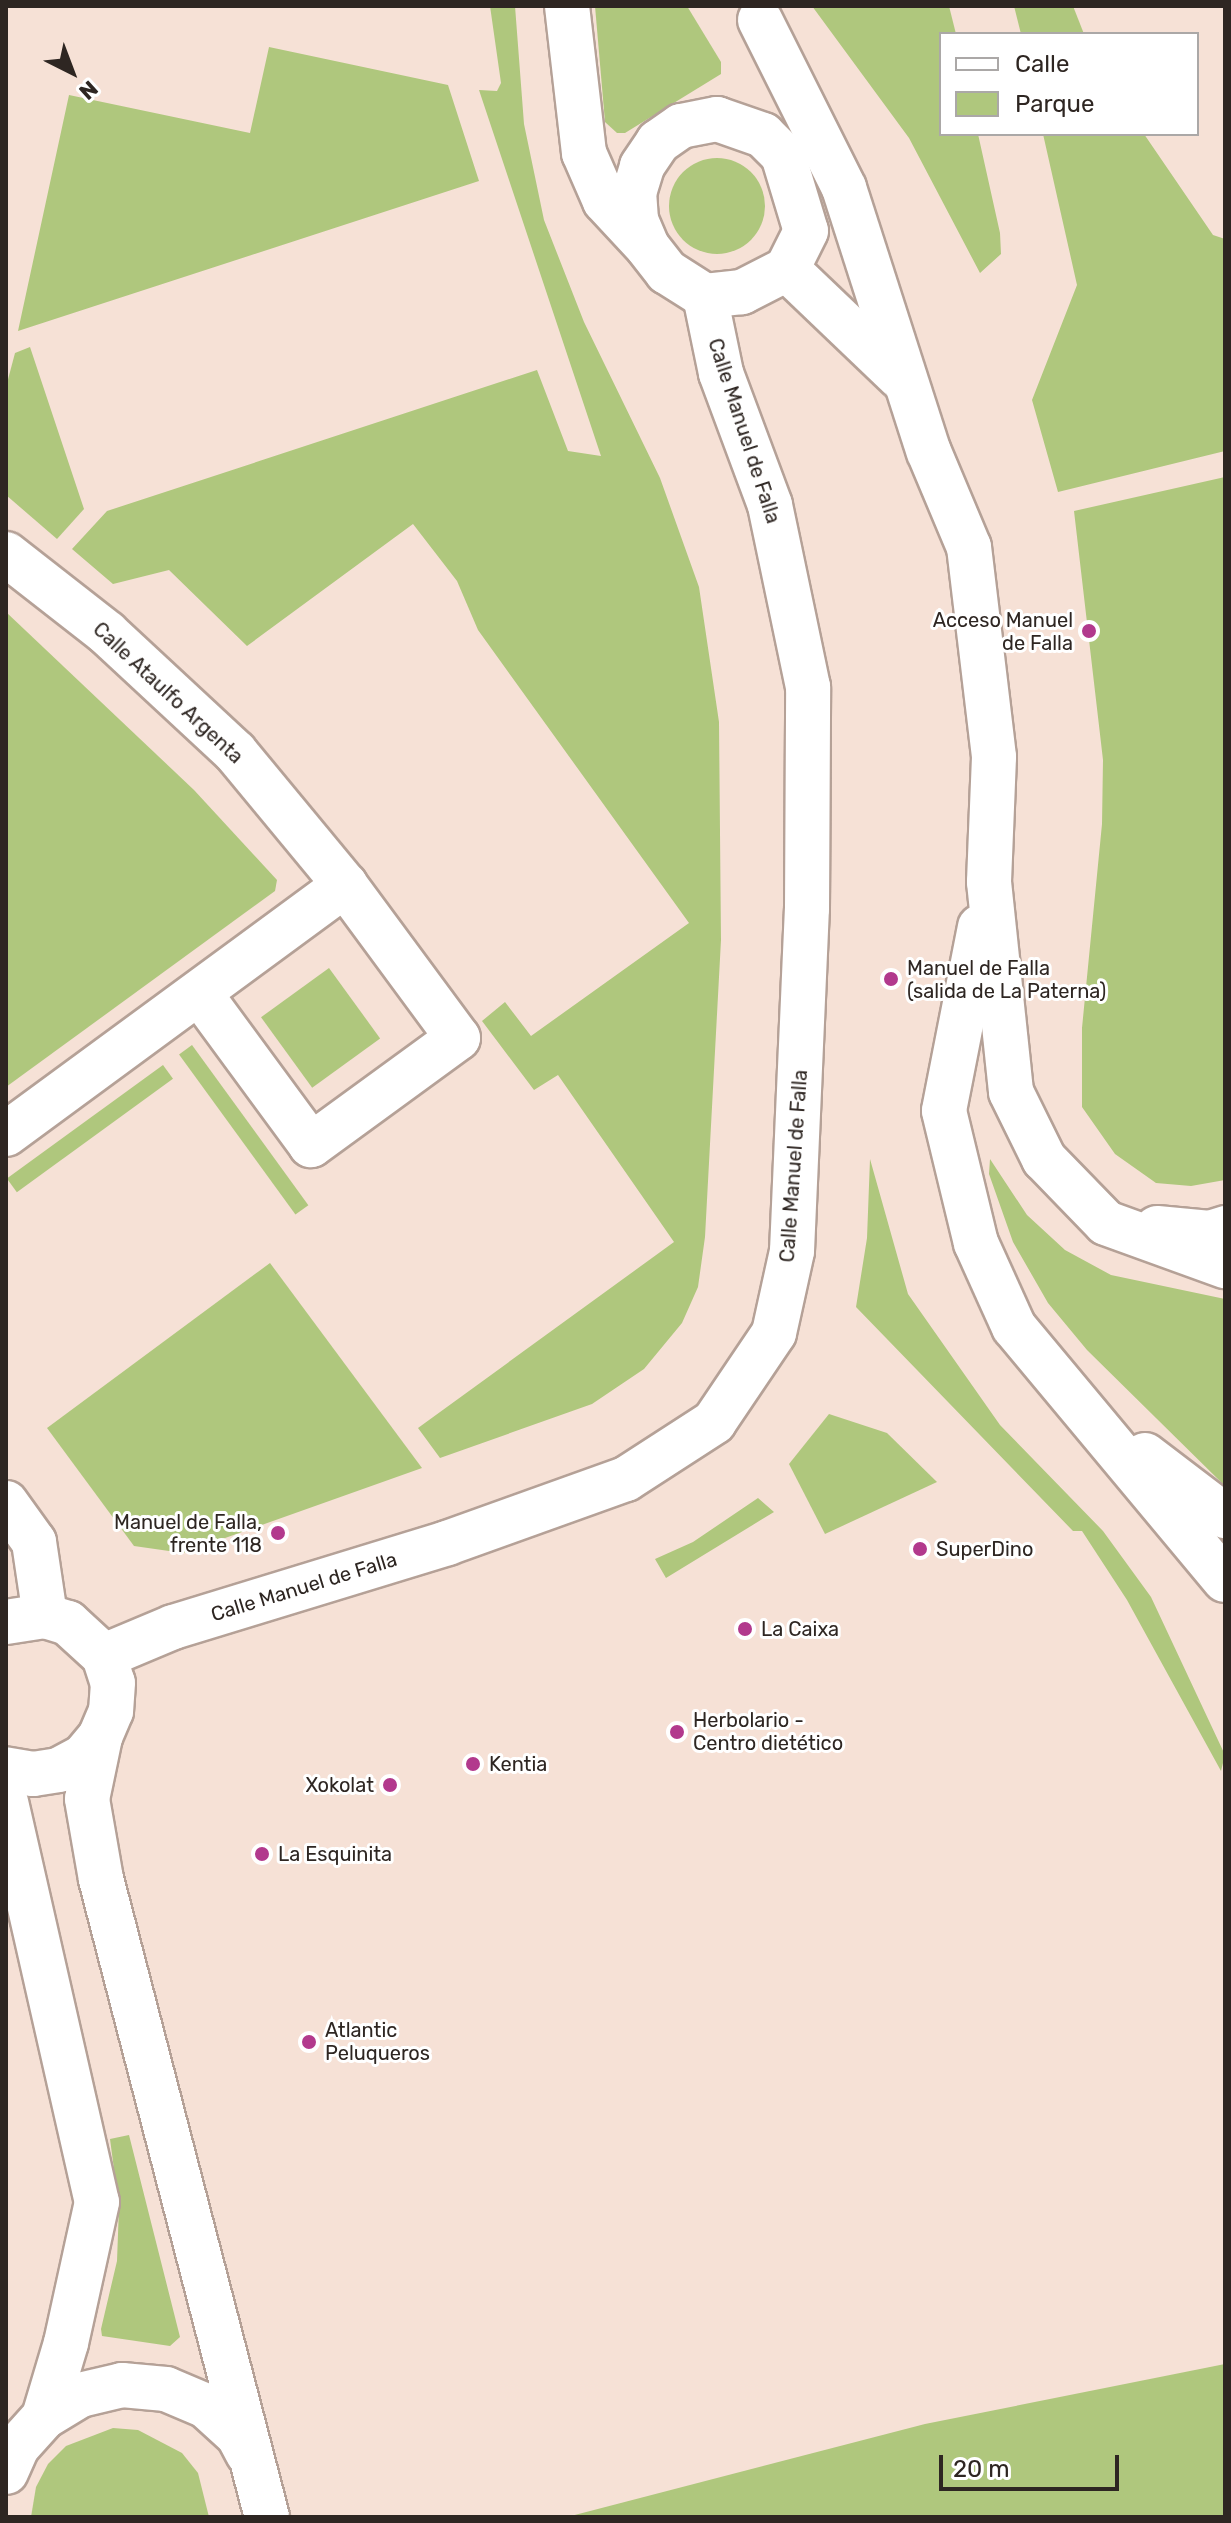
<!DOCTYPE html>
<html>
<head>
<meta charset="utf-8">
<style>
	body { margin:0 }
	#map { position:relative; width:1231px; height:2523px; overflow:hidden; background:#f6e1d6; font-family:Rubik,sans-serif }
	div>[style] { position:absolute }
	.green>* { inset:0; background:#afc77d; transform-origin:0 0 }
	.round { border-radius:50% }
	.roads { filter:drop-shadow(2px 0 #b5a197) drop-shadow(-2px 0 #b5a197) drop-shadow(0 2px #b5a197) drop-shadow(0 -2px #b5a197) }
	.minor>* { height:44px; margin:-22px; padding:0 22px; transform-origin:22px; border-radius:22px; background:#fff }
	.dots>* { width:22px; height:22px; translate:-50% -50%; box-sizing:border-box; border:4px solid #fff; border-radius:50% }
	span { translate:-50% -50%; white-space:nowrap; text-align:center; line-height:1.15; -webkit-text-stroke:6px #fff; paint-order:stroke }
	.street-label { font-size:20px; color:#2e2622 }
	.poi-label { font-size:20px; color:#2e2622 }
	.right { translate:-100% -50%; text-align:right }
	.left { translate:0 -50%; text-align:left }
	.frame { position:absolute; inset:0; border:8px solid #2e2622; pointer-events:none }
	.legend { position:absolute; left:939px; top:32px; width:260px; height:104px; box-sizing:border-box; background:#fff; border:2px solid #aba8a7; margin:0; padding:10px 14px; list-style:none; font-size:24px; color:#2e2622 }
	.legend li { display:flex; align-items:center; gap:16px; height:40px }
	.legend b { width:40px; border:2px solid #aba8a7 }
	.north { position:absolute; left:32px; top:32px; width:80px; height:80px; -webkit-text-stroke:6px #fff; paint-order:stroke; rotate:138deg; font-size:22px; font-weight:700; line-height:32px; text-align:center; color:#2e2622 }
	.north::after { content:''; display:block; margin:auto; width:28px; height:36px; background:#2e2622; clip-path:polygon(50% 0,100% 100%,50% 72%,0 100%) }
	.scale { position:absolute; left:939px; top:2455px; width:180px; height:36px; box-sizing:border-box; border:4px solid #2e2622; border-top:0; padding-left:10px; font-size:24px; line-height:28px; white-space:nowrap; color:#2e2622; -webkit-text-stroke:6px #fff; paint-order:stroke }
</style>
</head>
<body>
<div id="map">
	<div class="green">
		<i style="clip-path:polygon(490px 6px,515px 6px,524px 124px,544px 220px,584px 322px,660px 478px,699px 587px,719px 722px,721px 940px,705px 1237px,698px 1287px,682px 1323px,644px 1369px,592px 1404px,440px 1458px,418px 1428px,674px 1242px,558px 1075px,534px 1090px,482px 1021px,505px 1002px,531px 1036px,689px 923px,478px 630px,457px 581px,413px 524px,247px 646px,169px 570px,113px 584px,72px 549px,107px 511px,537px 370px,568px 451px,601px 456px,479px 90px,497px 91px,501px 83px)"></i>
		<i style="clip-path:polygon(595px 6px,687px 6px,721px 62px,721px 74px,625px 133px,617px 133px,605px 122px)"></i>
		<i style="clip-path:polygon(812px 6px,949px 6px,956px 34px,941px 34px,941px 134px,978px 134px,1000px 233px,1001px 254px,980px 273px,909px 138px)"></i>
		<i style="clip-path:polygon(1014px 6px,1073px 6px,1084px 34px,1021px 34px)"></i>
		<i style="clip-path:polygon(269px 47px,448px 85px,479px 181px,18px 331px,69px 95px,250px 133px)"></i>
		<i style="clip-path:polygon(1043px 134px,1144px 134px,1213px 235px,1225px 239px,1225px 451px,1058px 492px,1032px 400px,1077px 285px)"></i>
		<i class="round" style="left:669px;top:158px;width:96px;height:96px"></i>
		<i style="clip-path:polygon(30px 347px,84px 509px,57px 539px,6px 495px,6px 387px,15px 353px)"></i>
		<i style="clip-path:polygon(1225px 477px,1225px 1180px,1191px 1186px,1156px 1183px,1115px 1154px,1082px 1107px,1082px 1028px,1102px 824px,1103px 760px,1074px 511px)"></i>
		<i style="clip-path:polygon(6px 612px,194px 790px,277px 880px,275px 891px,6px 1087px)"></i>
		<i style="left:329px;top:968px;width:87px;height:84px;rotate:54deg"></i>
		<i style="left:192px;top:1045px;width:198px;height:16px;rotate:54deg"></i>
		<i style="left:163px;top:1065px;width:17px;height:193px;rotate:54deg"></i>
		<i style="clip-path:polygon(870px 1159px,908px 1294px,1000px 1425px,1103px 1531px,1151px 1597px,1225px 1755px,1221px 1771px,1127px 1600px,1082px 1531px,1073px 1531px,856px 1307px,867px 1238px)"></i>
		<i style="clip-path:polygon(990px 1159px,1027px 1215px,1065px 1250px,1111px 1275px,1225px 1299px,1225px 1486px,1087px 1350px,1048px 1303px,1013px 1242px,989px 1174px)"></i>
		<i style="clip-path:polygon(270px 1263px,422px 1468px,183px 1553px,134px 1546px,47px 1428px)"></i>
		<i style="clip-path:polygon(829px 1414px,887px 1433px,937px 1482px,825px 1534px,789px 1464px)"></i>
		<i style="clip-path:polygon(758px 1498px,774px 1512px,666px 1578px,655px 1559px,693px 1542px)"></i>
		<i style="clip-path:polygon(129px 2135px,180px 2337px,170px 2346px,102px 2336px,101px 2329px,117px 2261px,119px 2207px,110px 2139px)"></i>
		<i style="clip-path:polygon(1225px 2364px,1225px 2517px,567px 2517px,925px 2424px)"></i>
		<i style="clip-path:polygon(113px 2428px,138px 2430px,182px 2453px,198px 2473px,209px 2517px,31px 2517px,36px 2487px,48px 2464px,66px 2446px)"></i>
	</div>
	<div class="roads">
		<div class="minor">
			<i style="left:567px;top:6px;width:148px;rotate:83.4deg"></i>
			<i style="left:584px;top:153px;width:52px;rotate:66.4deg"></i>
			<i style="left:605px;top:201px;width:57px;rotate:47.1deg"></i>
			<i style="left:760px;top:20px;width:188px;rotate:63.4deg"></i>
			<i style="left:844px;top:188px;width:277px;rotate:72.2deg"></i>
			<i style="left:929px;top:452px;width:103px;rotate:67.2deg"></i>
			<i style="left:969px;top:547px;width:211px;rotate:83.2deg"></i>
			<i style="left:994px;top:757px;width:125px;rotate:92.3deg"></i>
			<i style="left:989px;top:882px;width:211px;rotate:84deg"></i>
			<i style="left:1011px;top:1092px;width:75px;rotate:63.8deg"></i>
			<i style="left:1044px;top:1159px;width:89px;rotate:45.9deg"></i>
			<i style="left:1106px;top:1223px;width:127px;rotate:19.9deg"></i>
			<i style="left:717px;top:119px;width:49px;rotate:19.2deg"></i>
			<i style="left:763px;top:135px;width:28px;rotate:45deg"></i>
			<i style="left:783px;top:155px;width:79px;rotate:73.2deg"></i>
			<i style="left:806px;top:231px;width:42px;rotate:116.6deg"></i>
			<i style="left:787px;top:269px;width:51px;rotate:152.9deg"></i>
			<i style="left:742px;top:292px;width:37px;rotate:174deg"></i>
			<i style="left:705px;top:296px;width:45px;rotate:-147.7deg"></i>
			<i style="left:667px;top:272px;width:33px;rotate:-128deg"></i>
			<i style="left:647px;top:246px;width:28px;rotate:-113deg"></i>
			<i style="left:636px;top:220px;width:27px;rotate:-94deg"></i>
			<i style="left:634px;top:193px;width:28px;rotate:-73deg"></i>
			<i style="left:642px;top:166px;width:29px;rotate:-56deg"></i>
			<i style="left:658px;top:142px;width:28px;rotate:-35deg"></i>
			<i style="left:681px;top:126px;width:37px;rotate:-11deg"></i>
			<i style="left:787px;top:269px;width:156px;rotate:43.7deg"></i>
			<i style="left:6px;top:554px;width:128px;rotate:38deg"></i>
			<i style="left:107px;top:633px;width:175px;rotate:42.9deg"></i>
			<i style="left:235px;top:752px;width:173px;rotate:50.4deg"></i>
			<i style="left:345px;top:885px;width:190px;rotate:53.6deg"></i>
			<i style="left:458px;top:1038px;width:182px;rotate:143.9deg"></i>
			<i style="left:311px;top:1145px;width:187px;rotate:-126.3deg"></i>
			<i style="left:980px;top:927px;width:187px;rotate:101.1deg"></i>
			<i style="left:944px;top:1111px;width:136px;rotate:76.4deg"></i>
			<i style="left:976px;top:1243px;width:92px;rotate:65.7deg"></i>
			<i style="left:1014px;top:1327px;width:329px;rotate:50.2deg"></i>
			<i style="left:6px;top:1134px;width:421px;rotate:-36.3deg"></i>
			<i style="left:1157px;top:1228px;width:53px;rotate:5.4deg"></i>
			<i style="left:1210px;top:1233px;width:16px;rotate:-18deg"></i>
			<i style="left:1145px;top:1455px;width:101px;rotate:37.3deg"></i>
			<i style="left:6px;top:1503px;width:48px;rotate:54.3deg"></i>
			<i style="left:34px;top:1542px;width:75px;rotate:81.5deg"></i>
			<i style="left:6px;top:1622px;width:39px;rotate:-9deg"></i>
			<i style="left:45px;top:1616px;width:24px;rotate:17deg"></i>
			<i style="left:68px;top:1623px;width:49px;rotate:42.5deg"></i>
			<i style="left:104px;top:1656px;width:28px;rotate:72deg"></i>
			<i style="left:113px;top:1683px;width:28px;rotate:94deg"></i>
			<i style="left:111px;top:1711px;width:28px;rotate:113deg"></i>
			<i style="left:100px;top:1737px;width:26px;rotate:130deg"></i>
			<i style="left:83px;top:1757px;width:27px;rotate:152deg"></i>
			<i style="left:59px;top:1770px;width:26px;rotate:171deg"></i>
			<i style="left:33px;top:1774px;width:27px;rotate:-170deg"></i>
			<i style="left:104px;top:1656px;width:75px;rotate:-22.8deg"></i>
			<i style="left:173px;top:1627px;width:287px;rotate:-17deg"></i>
			<i style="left:447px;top:1543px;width:190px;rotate:-19.7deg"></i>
			<i style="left:626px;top:1479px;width:105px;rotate:-32.9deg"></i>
			<i style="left:714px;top:1422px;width:107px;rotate:-56deg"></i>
			<i style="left:774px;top:1333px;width:84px;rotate:-77.6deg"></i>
			<i style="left:792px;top:1251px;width:342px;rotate:-87.5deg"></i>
			<i style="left:807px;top:909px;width:222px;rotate:-89.7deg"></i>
			<i style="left:808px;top:687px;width:186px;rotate:-101.8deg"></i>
			<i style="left:770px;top:505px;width:141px;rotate:-110.4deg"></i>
			<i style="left:721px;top:373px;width:79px;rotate:-101.7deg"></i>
			<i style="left:100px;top:1737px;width:63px;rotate:101.8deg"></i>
			<i style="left:87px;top:1799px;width:81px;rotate:80.1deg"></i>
			<i style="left:101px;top:1879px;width:659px;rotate:75.42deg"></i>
			<i style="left:6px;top:1802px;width:410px;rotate:77.2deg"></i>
			<i style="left:97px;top:2202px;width:144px;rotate:102.4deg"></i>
			<i style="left:66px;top:2343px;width:77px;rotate:106.6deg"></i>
			<i style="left:6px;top:2472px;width:27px;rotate:-66deg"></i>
			<i style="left:17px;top:2447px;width:40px;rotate:-48deg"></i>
			<i style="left:44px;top:2417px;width:42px;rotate:-31.4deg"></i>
			<i style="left:80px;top:2395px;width:43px;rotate:-13.4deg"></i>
			<i style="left:122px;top:2385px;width:44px;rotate:5.2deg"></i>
			<i style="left:166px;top:2389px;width:43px;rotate:23deg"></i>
			<i style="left:206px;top:2406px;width:43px;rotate:42.2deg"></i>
			<i style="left:238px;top:2435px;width:21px;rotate:62deg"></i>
		</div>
	</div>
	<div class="dots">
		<i style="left:1089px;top:631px;background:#b2398d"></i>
		<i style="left:891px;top:979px;background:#b2398d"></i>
		<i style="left:278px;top:1533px;background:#b2398d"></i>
		<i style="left:920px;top:1549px;background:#b2398d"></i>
		<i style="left:745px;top:1629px;background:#b2398d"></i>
		<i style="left:677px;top:1732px;background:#b2398d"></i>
		<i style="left:473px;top:1764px;background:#b2398d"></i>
		<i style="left:390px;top:1785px;background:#b2398d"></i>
		<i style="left:262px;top:1854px;background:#b2398d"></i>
		<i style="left:309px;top:2042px;background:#b2398d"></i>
	</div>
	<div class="street-label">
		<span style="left:744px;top:431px;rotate:72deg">Calle Manuel de Falla</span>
		<span style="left:168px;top:693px;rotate:43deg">Calle Ataulfo Argenta</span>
		<span style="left:794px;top:1166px;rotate:-86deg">Calle Manuel de Falla</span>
		<span style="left:304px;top:1587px;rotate:-17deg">Calle Manuel de Falla</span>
	</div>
	<div class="poi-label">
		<span class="right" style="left:1073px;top:632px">Acceso Manuel<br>de Falla</span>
		<span class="left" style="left:907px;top:980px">Manuel de Falla<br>(salida de La Paterna)</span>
		<span class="right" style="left:262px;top:1534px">Manuel de Falla,<br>frente 118</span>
		<span class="left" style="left:936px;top:1549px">SuperDino</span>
		<span class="left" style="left:761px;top:1629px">La Caixa</span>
		<span class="left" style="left:693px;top:1732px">Herbolario -<br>Centro dietético</span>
		<span class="left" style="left:489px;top:1764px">Kentia</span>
		<span class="right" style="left:374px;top:1785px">Xokolat</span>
		<span class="left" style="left:278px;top:1854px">La Esquinita</span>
		<span class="left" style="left:325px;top:2042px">Atlantic<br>Peluqueros</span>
	</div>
	<div class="frame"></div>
	<ul class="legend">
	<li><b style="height:10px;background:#fff"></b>Calle</li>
	<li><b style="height:22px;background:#afc77d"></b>Parque</li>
	</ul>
	<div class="north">N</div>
	<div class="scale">20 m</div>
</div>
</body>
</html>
